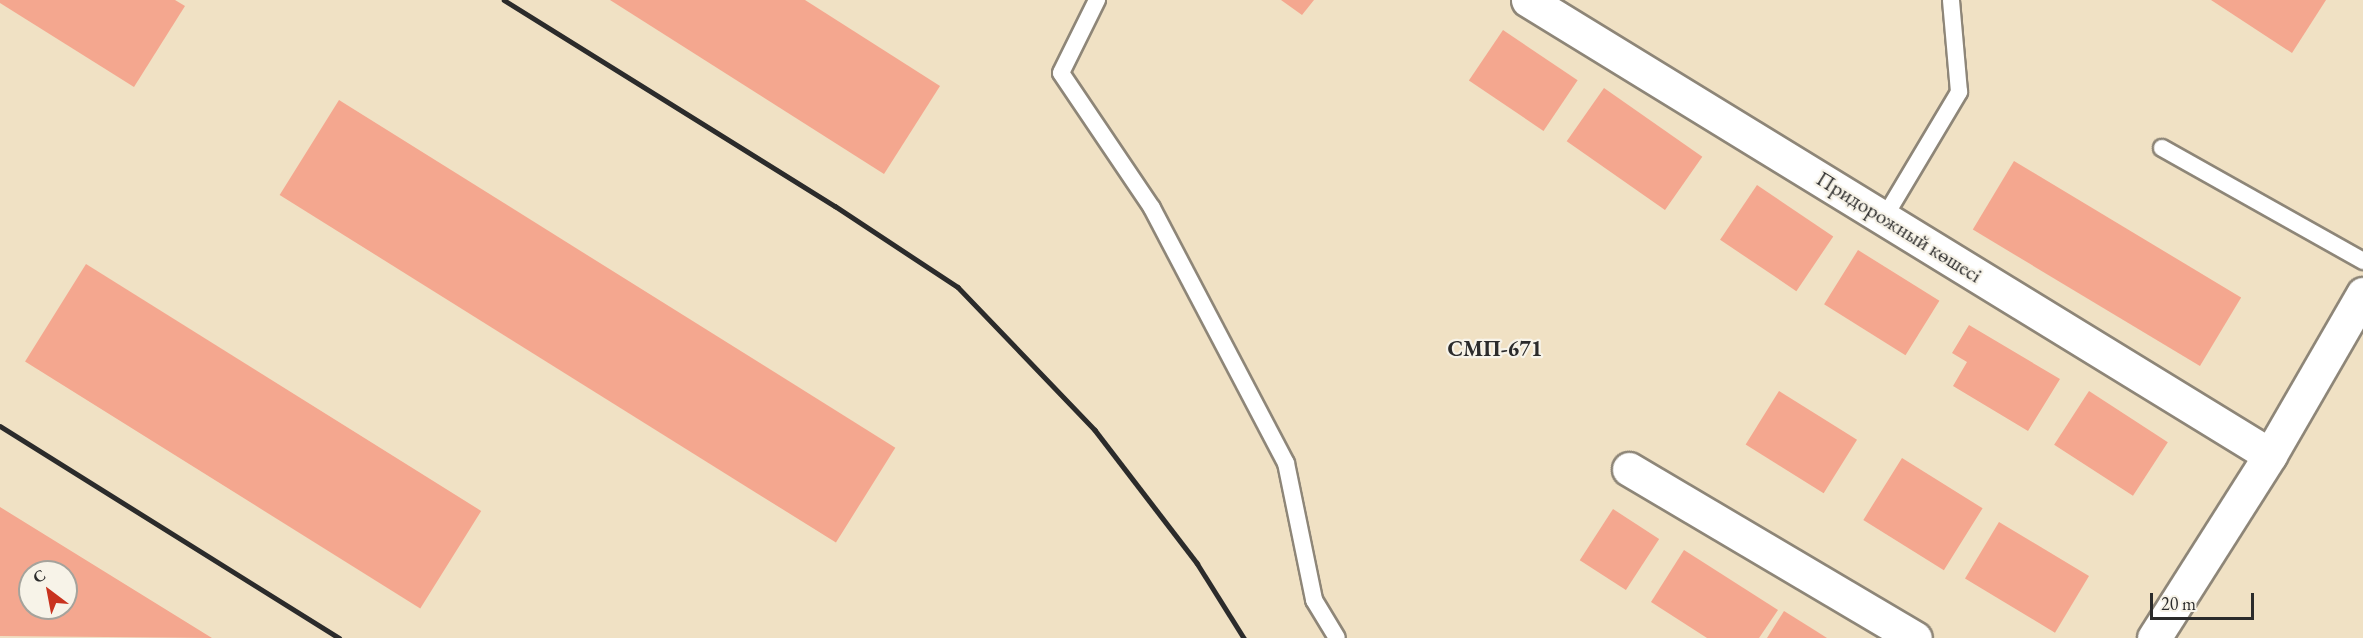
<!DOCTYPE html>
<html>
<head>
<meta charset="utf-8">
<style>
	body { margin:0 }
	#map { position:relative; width:2363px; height:638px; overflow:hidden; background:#f0e1c4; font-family:"EB Garamond",serif }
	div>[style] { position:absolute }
	.building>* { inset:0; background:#f4a78f; transform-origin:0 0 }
	.roads { filter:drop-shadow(2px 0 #8e8678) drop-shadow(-2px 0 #8e8678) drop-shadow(0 2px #8e8678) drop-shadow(0 -2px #8e8678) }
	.lane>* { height:16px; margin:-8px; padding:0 8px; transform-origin:8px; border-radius:8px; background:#fff }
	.street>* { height:33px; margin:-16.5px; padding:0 16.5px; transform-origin:16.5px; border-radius:16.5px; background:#fff }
	.rail>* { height:4.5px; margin:-2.25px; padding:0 2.25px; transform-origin:2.25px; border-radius:2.25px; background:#2b2b2b }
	span { translate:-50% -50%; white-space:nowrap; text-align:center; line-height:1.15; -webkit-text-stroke:4.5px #f7f3e8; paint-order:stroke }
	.street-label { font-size:21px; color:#2b2b2b }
	.neighbourhood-label { font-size:22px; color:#2b2b2b; font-weight:700 }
	.north { position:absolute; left:18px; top:560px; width:60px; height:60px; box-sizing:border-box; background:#f7f3e8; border:2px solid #a5a39c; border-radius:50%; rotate:328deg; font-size:16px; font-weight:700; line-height:24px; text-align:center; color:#2b2b2b }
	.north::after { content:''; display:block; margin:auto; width:21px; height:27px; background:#c8321e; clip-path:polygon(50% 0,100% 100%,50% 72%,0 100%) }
	.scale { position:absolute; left:2150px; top:593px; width:104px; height:27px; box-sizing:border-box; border:3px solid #2b2b2b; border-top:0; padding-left:8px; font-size:18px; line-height:21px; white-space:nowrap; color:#2b2b2b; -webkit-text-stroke:4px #f7f3e8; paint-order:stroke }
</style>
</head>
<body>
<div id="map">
	<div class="building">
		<i style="clip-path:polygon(0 0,175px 0,185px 6px,134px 87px,0 3px)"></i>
		<i style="clip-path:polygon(610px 0,805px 0,940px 86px,884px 174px)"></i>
		<i style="clip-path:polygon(1281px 0,1314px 0,1302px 15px)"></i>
		<i style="clip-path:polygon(2211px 0,2326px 0,2292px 53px)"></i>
		<i style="left:1503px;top:30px;width:90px;height:61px;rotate:34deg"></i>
		<i style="left:1604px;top:88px;width:120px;height:65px;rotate:35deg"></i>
		<i style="left:339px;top:100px;width:656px;height:112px;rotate:32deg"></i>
		<i style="left:2014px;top:161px;width:265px;height:80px;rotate:31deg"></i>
		<i style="left:1757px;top:185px;width:92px;height:66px;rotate:34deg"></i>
		<i style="left:1858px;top:250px;width:96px;height:64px;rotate:32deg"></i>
		<i style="left:86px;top:264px;width:466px;height:115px;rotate:32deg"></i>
		<i style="clip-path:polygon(1969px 325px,2060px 379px,2028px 431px,1953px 386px,1967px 362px,1952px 353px)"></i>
		<i style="left:1779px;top:391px;width:92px;height:63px;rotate:32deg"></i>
		<i style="left:2089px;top:391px;width:94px;height:64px;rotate:33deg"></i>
		<i style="left:1902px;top:458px;width:95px;height:73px;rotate:32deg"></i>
		<i style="clip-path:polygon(evenodd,0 507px,212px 638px,0 636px,0 507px,30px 572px,66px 572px,66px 608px,30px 608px,30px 572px)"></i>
		<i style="left:1613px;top:509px;width:55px;height:61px;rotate:33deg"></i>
		<i style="left:1999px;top:522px;width:105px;height:66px;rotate:31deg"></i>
		<i style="clip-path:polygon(1684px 550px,1778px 610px,1759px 638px,1707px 638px,1651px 602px)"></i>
		<i style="clip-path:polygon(1784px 611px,1816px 631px,1827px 638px,1767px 638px)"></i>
	</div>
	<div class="roads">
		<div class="lane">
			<i style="left:1097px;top:0;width:81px;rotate:116.3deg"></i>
			<i style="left:1061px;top:73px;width:163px;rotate:56deg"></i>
			<i style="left:1152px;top:208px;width:288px;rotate:62.3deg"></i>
			<i style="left:1286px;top:463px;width:140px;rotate:78.4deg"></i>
			<i style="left:1314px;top:600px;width:44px;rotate:58.8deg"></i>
			<i style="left:2162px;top:148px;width:231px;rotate:29.3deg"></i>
			<i style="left:1884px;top:218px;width:147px;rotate:-59.2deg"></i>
			<i style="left:1959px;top:92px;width:92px;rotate:-95deg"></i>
		</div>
		<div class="street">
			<i style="left:1528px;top:0;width:870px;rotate:31.52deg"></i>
			<i style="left:1629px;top:469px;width:332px;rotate:30.6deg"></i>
			<i style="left:2154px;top:638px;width:217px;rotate:-57.6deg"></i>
			<i style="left:2270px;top:455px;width:186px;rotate:-60deg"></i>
		</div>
	</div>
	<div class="rail">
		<i style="left:504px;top:0;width:390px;rotate:31.9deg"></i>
		<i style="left:835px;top:206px;width:147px;rotate:33.4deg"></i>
		<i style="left:958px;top:287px;width:198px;rotate:46.2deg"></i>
		<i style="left:1095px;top:430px;width:168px;rotate:52.5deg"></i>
		<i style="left:1197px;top:563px;width:89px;rotate:57.9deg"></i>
		<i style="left:0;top:426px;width:400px;rotate:32deg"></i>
	</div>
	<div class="street-label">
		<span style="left:1899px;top:227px;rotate:32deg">Придорожный көшесі</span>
	</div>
	<div class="neighbourhood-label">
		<span style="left:1495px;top:349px">СМП-671</span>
	</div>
	<div class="north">С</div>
	<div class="scale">20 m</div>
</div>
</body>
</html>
